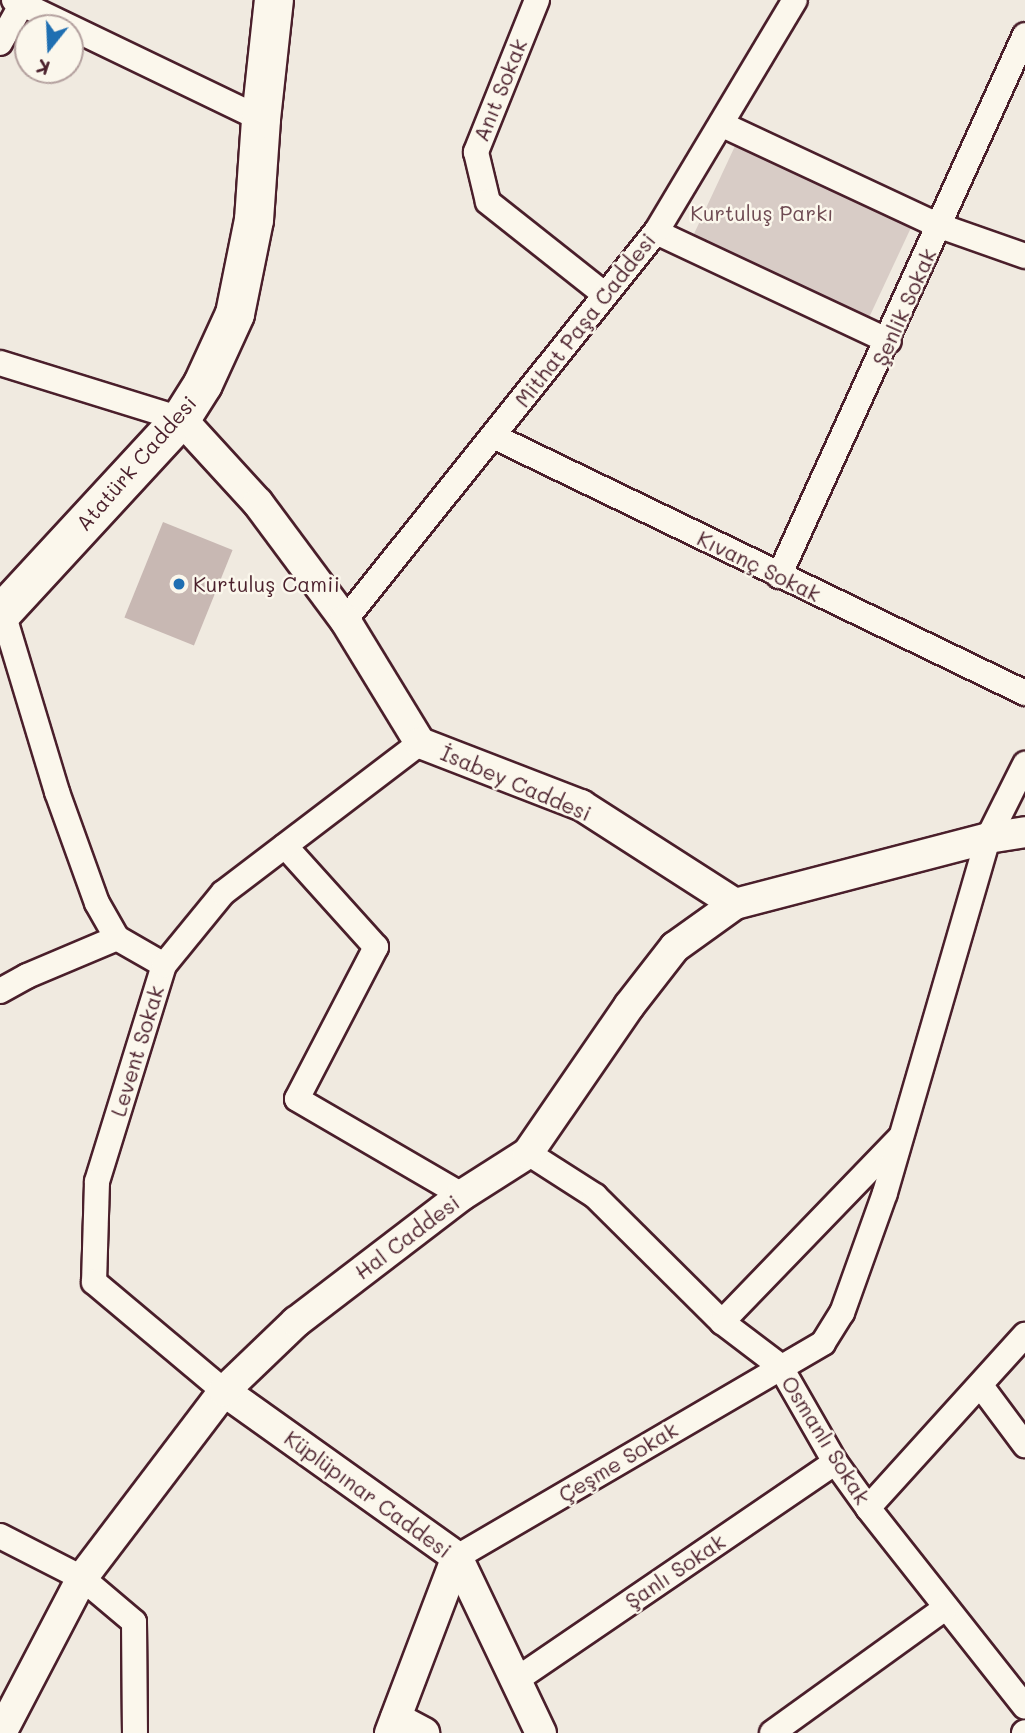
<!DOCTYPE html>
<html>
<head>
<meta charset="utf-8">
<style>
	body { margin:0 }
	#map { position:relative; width:1025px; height:1733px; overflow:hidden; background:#f0eae0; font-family:Mali,sans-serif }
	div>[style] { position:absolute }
	.green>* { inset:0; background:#d8ccc6; transform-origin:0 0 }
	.building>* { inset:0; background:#c8b8b3; transform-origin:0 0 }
	.roads { filter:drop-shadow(2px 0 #4a1f2b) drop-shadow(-2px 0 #4a1f2b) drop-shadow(0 2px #4a1f2b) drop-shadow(0 -2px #4a1f2b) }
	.minor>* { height:24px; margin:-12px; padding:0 12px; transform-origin:12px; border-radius:12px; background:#fbf7ec }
	.tertiary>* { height:30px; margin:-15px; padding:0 15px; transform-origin:15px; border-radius:15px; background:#fbf7ec }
	.primary>* { height:38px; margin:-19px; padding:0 19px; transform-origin:19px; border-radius:19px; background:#fbf7ec }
	.dots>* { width:19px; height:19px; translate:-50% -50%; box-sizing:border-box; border:4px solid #fbf7ec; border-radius:50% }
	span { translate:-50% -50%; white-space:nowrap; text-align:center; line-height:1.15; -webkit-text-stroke:5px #fbf7ec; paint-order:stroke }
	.street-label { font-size:21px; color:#4a1f2b }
	.park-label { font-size:21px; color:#6e4a52 }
	.poi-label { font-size:21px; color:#4a1f2b }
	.left { translate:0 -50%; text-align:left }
	.north { position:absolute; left:14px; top:14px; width:70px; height:70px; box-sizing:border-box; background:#fbf7ec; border:2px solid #b4a19f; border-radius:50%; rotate:198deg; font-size:19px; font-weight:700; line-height:28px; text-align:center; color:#4a1f2b }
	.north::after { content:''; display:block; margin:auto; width:24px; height:32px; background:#1f6fb2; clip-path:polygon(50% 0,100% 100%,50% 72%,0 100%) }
</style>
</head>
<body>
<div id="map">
	<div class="green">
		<i style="left:735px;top:146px;width:194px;height:98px;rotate:25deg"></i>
	</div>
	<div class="building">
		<i style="left:163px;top:522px;width:75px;height:103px;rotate:22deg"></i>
	</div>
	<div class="roads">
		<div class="minor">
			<i style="left:14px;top:0;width:274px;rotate:25.7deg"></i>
			<i style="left:537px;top:0;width:164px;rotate:111.9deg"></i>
			<i style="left:476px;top:152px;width:51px;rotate:76.5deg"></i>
			<i style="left:488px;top:202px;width:148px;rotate:38.4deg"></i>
			<i style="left:0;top:43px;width:49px;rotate:-60.8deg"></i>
			<i style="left:723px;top:125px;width:239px;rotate:25deg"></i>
			<i style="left:940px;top:226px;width:90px;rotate:19.4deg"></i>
			<i style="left:656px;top:232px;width:257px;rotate:25.1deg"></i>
			<i style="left:0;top:363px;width:189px;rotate:17.2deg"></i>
			<i style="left:493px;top:436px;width:591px;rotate:25.78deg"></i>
			<i style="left:779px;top:576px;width:594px;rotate:-65.55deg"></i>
			<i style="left:3px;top:613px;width:187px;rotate:73.2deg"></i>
			<i style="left:57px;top:792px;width:118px;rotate:70.2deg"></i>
			<i style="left:97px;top:903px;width:40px;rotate:60.3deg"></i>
			<i style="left:117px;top:938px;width:54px;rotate:29.9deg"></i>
			<i style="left:164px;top:965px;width:227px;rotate:107.2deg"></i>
			<i style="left:97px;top:1182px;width:100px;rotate:91.7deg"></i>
			<i style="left:94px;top:1282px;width:170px;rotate:40deg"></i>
			<i style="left:345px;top:620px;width:497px;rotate:-51.3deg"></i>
			<i style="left:656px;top:232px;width:270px;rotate:-59.1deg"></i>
			<i style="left:285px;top:846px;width:136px;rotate:48deg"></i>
			<i style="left:376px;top:947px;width:171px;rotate:117.5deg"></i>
			<i style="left:297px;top:1099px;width:191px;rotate:30.2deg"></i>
			<i style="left:164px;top:965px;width:93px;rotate:-50.7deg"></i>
			<i style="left:223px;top:893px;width:248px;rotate:-37.3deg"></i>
			<i style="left:0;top:991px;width:31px;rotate:-29deg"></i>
			<i style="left:27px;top:976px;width:98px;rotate:-22.9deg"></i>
			<i style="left:528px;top:1153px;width:80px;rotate:32.7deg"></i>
			<i style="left:595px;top:1196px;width:179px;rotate:44.8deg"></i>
			<i style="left:722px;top:1322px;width:73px;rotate:37.2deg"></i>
			<i style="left:780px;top:1366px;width:111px;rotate:60.2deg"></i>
			<i style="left:835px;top:1462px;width:57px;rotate:54.3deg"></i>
			<i style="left:868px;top:1508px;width:253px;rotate:51.7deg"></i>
			<i style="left:722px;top:1322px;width:255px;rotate:-46deg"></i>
			<i style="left:981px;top:1386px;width:74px;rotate:53.3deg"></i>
			<i style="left:868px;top:1508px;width:234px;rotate:-47.8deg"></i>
			<i style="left:0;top:1536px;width:92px;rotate:27.1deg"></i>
			<i style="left:82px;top:1578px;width:68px;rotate:40.2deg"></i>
			<i style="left:134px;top:1622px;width:111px;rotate:89.5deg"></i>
			<i style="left:457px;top:1557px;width:424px;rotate:-30.3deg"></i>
			<i style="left:823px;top:1343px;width:36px;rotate:-58deg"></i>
			<i style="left:842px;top:1313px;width:127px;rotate:-70.3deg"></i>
			<i style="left:885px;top:1193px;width:370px;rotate:-73.8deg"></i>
			<i style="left:988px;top:838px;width:83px;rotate:-63.4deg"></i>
			<i style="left:516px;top:1680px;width:386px;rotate:-34.3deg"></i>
			<i style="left:772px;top:1733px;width:213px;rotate:-35.8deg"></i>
			<i style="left:1024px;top:1733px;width:1px;rotate:-45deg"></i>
		</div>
		<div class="tertiary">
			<i style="left:181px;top:419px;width:114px;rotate:47.5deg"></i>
			<i style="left:258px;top:503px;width:146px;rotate:53.4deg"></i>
			<i style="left:345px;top:620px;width:144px;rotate:58.6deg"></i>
			<i style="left:420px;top:743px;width:173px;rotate:21.1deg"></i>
			<i style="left:581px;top:805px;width:183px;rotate:32.7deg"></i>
			<i style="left:735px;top:904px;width:261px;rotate:-14.6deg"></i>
			<i style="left:988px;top:838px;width:37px;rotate:-9deg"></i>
			<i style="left:224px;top:1391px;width:286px;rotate:35.5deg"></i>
			<i style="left:457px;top:1557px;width:195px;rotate:64.5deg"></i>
			<i style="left:396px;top:1718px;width:32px;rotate:28deg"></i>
			<i style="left:1px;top:1733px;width:175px;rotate:-62.4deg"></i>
			<i style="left:82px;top:1578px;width:235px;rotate:-52.8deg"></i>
			<i style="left:224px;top:1391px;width:100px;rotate:-43.8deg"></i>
			<i style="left:296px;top:1322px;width:209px;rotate:-37.4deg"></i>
			<i style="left:462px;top:1195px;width:78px;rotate:-32.5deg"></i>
			<i style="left:528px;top:1153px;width:178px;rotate:-55.5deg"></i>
			<i style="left:629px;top:1006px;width:75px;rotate:-52.1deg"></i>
			<i style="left:675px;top:947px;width:74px;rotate:-35.6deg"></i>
			<i style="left:390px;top:1733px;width:188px;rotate:-69.2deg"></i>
		</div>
		<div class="primary">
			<i style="left:0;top:615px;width:267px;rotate:-47.3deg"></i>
			<i style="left:181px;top:419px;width:41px;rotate:-57.8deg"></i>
			<i style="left:203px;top:384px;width:77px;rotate:-65.4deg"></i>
			<i style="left:235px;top:314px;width:96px;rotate:-78.6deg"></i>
			<i style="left:254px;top:220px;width:101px;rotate:-86deg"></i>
			<i style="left:261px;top:119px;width:120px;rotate:-83.8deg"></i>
		</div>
	</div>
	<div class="dots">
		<i style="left:179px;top:584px;background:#1f6fb2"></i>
	</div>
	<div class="street-label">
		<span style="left:500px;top:90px;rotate:-68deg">Anıt Sokak</span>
		<span style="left:904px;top:307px;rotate:-66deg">Şenlik Sokak</span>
		<span style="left:585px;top:320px;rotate:-52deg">Mithat Paşa Caddesi</span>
		<span style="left:136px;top:463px;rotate:-49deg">Atatürk Caddesi</span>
		<span style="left:759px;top:566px;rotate:26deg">Kıvanç Sokak</span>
		<span style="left:516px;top:783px;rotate:23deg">İsabey Caddesi</span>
		<span style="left:137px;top:1051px;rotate:-73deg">Levent Sokak</span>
		<span style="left:407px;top:1237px;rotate:-37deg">Hal Caddesi</span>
		<span style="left:826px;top:1440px;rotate:58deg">Osmanlı Sokak</span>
		<span style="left:618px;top:1462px;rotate:-31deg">Çeşme Sokak</span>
		<span style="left:368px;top:1494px;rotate:36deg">Küplüpınar Caddesi</span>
		<span style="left:675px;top:1571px;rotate:-34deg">Şanlı Sokak</span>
	</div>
	<div class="park-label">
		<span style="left:762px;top:213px">Kurtuluş Parkı</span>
	</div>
	<div class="poi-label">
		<span class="left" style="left:193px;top:584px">Kurtuluş Camii</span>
	</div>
	<div class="north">K</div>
</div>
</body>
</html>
